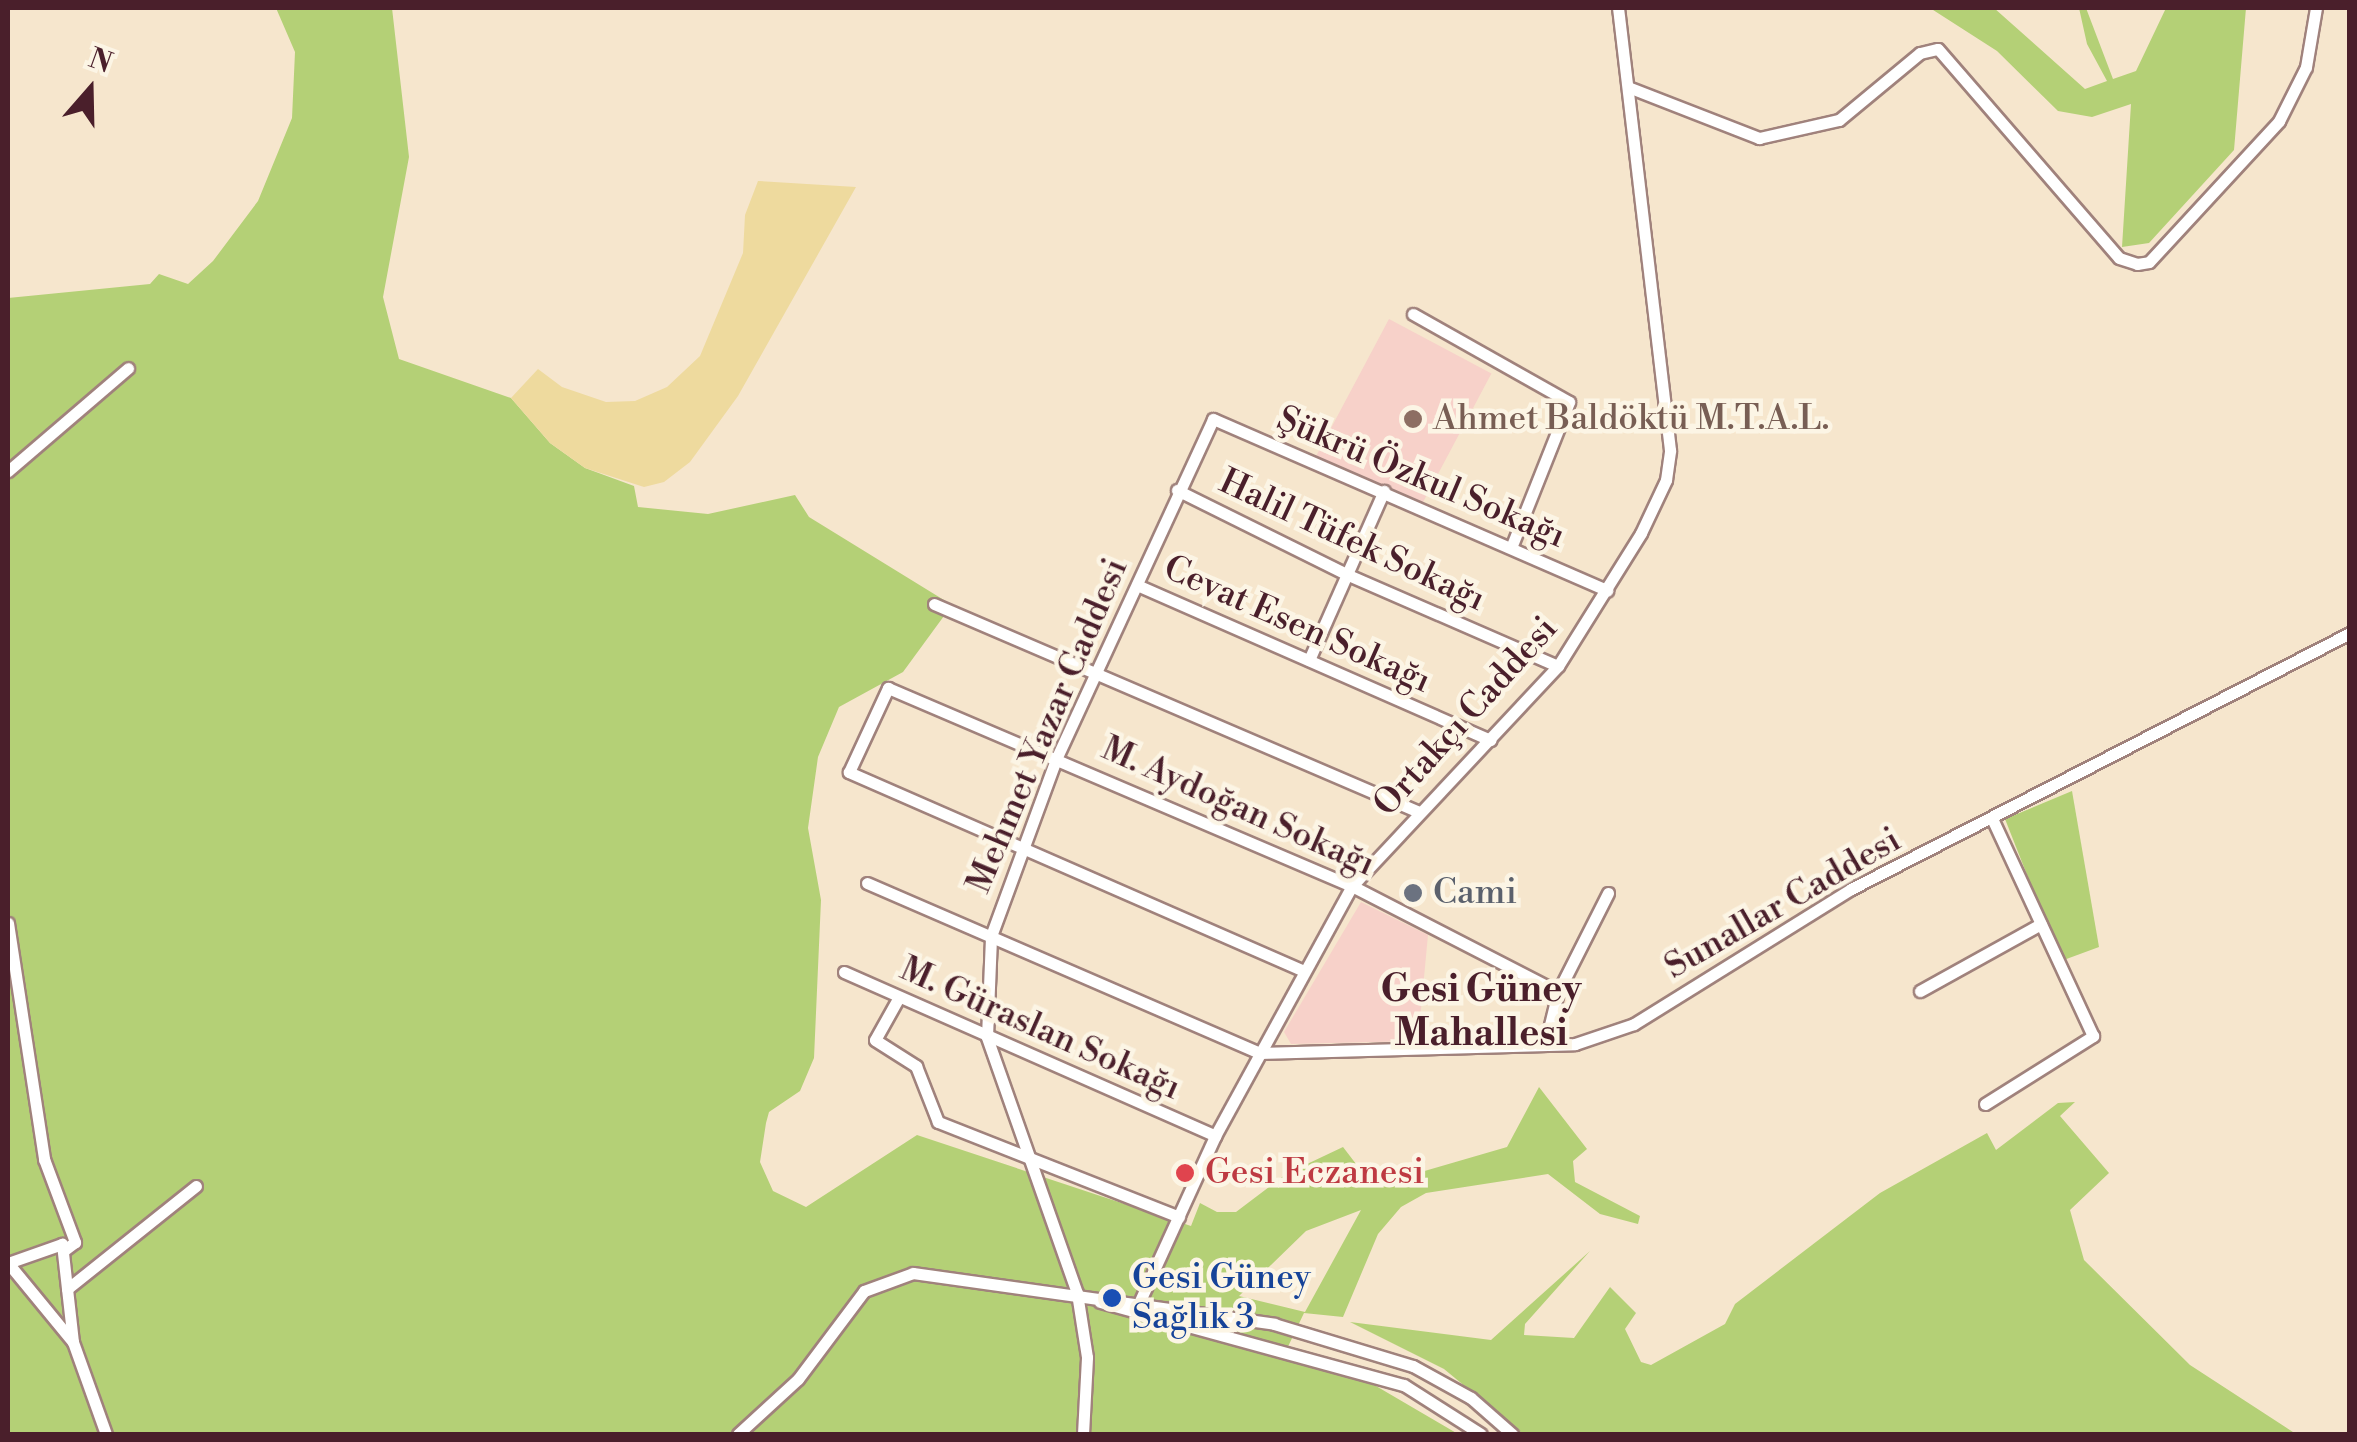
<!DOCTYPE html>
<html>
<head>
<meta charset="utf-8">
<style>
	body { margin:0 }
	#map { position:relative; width:2357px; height:1442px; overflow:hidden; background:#f6e6cd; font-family:"Libre Bodoni",serif }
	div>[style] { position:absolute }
	.built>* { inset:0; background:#f7d1c9; transform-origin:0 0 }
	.green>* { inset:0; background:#b4d076 }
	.sand>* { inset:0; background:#eeda9e }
	.roads { filter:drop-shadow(2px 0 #a0827c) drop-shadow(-2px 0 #a0827c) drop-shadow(0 2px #a0827c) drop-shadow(0 -2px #a0827c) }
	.minor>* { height:11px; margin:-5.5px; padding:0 5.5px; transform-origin:5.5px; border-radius:5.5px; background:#fff }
	.dots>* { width:28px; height:28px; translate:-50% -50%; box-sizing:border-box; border:5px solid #fcf5e5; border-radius:50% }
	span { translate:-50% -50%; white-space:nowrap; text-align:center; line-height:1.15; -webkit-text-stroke:9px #fcf5e5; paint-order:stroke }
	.education-label { font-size:35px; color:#785e54 }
	.left { translate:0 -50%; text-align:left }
	.street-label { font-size:35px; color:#4a1f2b }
	.worship-label { font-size:35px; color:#5b616d }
	.health-label { font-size:35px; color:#be3a42 }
	.transit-label { font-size:35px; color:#164399 }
	.neighbourhood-label { font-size:38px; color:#4a1f2b; font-weight:700 }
	.frame { position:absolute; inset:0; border:10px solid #4a1f2b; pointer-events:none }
	.north { position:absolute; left:40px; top:40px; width:100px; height:100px; -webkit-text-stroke:8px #fcf5e5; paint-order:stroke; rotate:20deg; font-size:28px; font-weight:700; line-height:40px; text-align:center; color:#4a1f2b }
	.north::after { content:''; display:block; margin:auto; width:35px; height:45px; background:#4a1f2b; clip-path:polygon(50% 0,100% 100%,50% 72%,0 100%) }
</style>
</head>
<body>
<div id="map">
	<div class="built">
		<i style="left:1389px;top:319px;width:116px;height:156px;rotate:28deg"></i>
		<i style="clip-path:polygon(1361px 902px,1428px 935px,1418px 1041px,1291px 1044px,1284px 1032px)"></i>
	</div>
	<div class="green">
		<i style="clip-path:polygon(evenodd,276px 8px,392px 8px,409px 157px,383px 297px,399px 359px,511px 398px,550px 443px,585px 468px,634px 486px,638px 507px,708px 514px,795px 495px,809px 517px,952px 605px,903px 672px,839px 707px,818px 757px,808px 828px,821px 900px,814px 1058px,800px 1091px,769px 1112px,766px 1123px,760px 1162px,773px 1191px,806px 1207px,917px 1135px,1191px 1226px,1200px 1203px,1217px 1212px,1236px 1212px,1286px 1174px,1343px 1147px,1373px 1186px,1507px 1147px,1539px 1087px,1587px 1149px,1573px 1161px,1575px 1182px,1640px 1216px,1638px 1224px,1600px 1214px,1548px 1174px,1426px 1193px,1401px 1207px,1378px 1234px,1343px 1317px,1304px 1313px,1284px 1355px,1376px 1386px,1458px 1434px,8px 1434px,8px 298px,150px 284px,159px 274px,188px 284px,213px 261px,258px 201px,292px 118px,295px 52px,276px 8px,1361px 1210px,1305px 1312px,1239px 1296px,1306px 1231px,1361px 1210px)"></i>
		<i style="clip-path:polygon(1930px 8px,1994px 8px,2085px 89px,2107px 81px,2087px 44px,2079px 8px,2086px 8px,2113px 79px,2136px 71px,2166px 8px,2246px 8px,2234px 150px,2149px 243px,2122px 247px,2131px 104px,2092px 117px,2058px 111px,1997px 51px)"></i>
		<i style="clip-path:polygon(2072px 791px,2099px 947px,2061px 961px,2005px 819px)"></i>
		<i style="clip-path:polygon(2075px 1102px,2060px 1116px,2109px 1173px,2070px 1210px,2084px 1260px,2190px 1365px,2296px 1434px,1523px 1434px,1444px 1369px,1350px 1322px,1491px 1340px,1590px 1251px,1525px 1324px,1524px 1335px,1574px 1338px,1610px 1287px,1636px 1313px,1625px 1329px,1641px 1362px,1651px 1365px,1725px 1324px,1735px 1304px,1880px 1193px,1987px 1133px,1996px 1150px,2058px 1103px)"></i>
	</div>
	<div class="sand">
		<i style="clip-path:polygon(758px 181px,856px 187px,738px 396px,690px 462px,664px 482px,644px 487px,585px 468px,550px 443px,511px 398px,538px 369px,562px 387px,606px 402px,635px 401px,667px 387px,700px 356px,743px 253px,745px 215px)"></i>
	</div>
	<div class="roads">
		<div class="minor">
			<i style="left:1628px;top:87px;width:141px;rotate:21.3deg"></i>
			<i style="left:1759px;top:138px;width:82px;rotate:-12.7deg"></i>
			<i style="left:1839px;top:120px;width:105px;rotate:-39.6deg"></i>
			<i style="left:1920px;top:53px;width:18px;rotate:-13deg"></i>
			<i style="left:1938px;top:49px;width:276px;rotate:49.1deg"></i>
			<i style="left:2119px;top:258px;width:19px;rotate:18deg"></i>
			<i style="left:2137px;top:264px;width:12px;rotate:-9deg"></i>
			<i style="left:2149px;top:262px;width:192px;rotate:-47.3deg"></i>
			<i style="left:2279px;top:121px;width:60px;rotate:-63.4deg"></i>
			<i style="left:2306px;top:67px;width:60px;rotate:-80.4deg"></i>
			<i style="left:1413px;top:314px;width:179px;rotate:29.4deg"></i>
			<i style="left:1569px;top:402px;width:154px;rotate:111.7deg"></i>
			<i style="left:8px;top:471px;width:158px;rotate:-40.6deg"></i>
			<i style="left:1177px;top:490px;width:189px;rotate:26.4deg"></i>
			<i style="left:1346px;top:574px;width:231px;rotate:23.5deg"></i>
			<i style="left:1137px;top:585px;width:386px;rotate:23.7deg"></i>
			<i style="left:934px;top:604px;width:528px;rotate:23.21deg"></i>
			<i style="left:1309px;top:660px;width:185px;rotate:-66.1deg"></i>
			<i style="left:867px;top:883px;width:427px;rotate:23.4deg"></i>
			<i style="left:1259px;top:1053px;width:316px;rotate:-1.6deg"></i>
			<i style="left:1575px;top:1044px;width:62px;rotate:-18.7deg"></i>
			<i style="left:1634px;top:1024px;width:256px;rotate:-31.9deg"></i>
			<i style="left:1851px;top:889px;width:561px;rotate:-27.16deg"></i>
			<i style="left:8px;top:923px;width:239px;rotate:81.3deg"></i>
			<i style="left:44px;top:1159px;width:89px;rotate:69.5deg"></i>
			<i style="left:75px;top:1242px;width:15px;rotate:143deg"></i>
			<i style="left:1304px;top:971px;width:497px;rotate:-156.4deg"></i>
			<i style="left:849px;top:772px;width:93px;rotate:-65.1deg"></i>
			<i style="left:888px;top:688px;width:504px;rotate:23.11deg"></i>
			<i style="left:1352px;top:886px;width:232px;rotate:27.2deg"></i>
			<i style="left:844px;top:972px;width:406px;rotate:23.8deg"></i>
			<i style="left:1920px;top:991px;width:138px;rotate:-29deg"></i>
			<i style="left:899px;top:997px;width:49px;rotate:119.2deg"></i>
			<i style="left:875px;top:1040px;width:49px;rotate:32.4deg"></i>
			<i style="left:916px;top:1066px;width:60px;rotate:68.6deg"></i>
			<i style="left:938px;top:1122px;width:259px;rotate:21.5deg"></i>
			<i style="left:1545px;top:1045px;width:55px;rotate:-76.2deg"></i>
			<i style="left:1558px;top:992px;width:111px;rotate:-63.2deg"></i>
			<i style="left:1985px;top:1104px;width:128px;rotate:-32.2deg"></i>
			<i style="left:2093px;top:1036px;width:237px;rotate:-114.9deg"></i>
			<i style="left:67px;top:1289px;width:165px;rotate:-38.6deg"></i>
			<i style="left:1100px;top:1302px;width:315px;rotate:15.3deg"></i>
			<i style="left:1404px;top:1385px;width:91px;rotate:32.5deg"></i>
			<i style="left:1139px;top:1303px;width:183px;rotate:-65.5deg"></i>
			<i style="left:1215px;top:1136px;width:285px;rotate:-61.3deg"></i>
			<i style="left:1352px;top:886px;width:301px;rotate:-46.9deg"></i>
			<i style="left:1558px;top:666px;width:157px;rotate:-58deg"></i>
			<i style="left:1641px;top:533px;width:59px;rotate:-64.7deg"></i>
			<i style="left:1666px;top:480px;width:30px;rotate:-82deg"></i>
			<i style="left:1670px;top:450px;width:445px;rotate:-96.7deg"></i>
			<i style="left:73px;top:1342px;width:99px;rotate:-96.4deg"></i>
			<i style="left:62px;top:1244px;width:57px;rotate:160.6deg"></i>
			<i style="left:8px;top:1263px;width:102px;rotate:50.6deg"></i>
			<i style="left:73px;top:1342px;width:98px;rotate:70.3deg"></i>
			<i style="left:738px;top:1434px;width:81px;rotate:-42.5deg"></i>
			<i style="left:798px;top:1379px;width:110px;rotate:-53.1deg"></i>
			<i style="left:864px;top:1291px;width:52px;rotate:-20.2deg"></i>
			<i style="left:913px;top:1273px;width:365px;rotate:8deg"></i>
			<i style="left:1274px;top:1324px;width:145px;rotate:16.8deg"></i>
			<i style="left:1413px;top:1366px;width:66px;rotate:28.9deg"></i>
			<i style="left:1471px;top:1398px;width:55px;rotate:41.3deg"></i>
			<i style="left:1083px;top:1434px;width:77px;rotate:-87deg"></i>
			<i style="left:1087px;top:1357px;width:65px;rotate:-98.9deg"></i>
			<i style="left:1077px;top:1293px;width:271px;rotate:-109.4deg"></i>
			<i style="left:987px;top:1037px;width:101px;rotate:-87.7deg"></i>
			<i style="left:991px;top:936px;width:191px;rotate:-69.8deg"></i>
			<i style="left:1057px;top:757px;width:372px;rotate:-65.2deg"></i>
			<i style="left:1213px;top:419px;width:430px;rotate:23.5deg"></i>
		</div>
	</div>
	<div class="dots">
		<i style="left:1413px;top:419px;background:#8d6e63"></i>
		<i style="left:1413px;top:893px;background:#6b7280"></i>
		<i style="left:1185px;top:1173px;background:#e0444e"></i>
		<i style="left:1112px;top:1298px;background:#1a4fb4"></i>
	</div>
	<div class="education-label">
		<span class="left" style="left:1433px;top:419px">Ahmet Baldöktü M.T.A.L.</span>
	</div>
	<div class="street-label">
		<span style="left:1421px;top:478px;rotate:23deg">Şükrü Özkul Sokağı</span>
		<span style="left:1352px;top:541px;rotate:25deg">Halil Tüfek Sokağı</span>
		<span style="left:1297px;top:625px;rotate:24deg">Cevat Esen Sokağı</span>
		<span style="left:1466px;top:717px;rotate:-48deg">Ortakçı Caddesi</span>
		<span style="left:1048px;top:726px;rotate:-67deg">Mehmet Yazar Caddesi</span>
		<span style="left:1238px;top:807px;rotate:24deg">M. Aydoğan Sokağı</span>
		<span style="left:1783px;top:904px;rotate:-30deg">Sunallar Caddesi</span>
		<span style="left:1040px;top:1029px;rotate:24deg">M. Güraslan Sokağı</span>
	</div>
	<div class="worship-label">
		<span class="left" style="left:1433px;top:893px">Cami</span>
	</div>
	<div class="health-label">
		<span class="left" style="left:1205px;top:1173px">Gesi Eczanesi</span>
	</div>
	<div class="transit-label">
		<span class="left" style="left:1132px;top:1298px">Gesi Güney<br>Sağlık 3</span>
	</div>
	<div class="neighbourhood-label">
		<span style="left:1481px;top:1012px">Gesi Güney<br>Mahallesi</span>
	</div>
	<div class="frame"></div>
	<div class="north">N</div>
</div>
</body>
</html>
